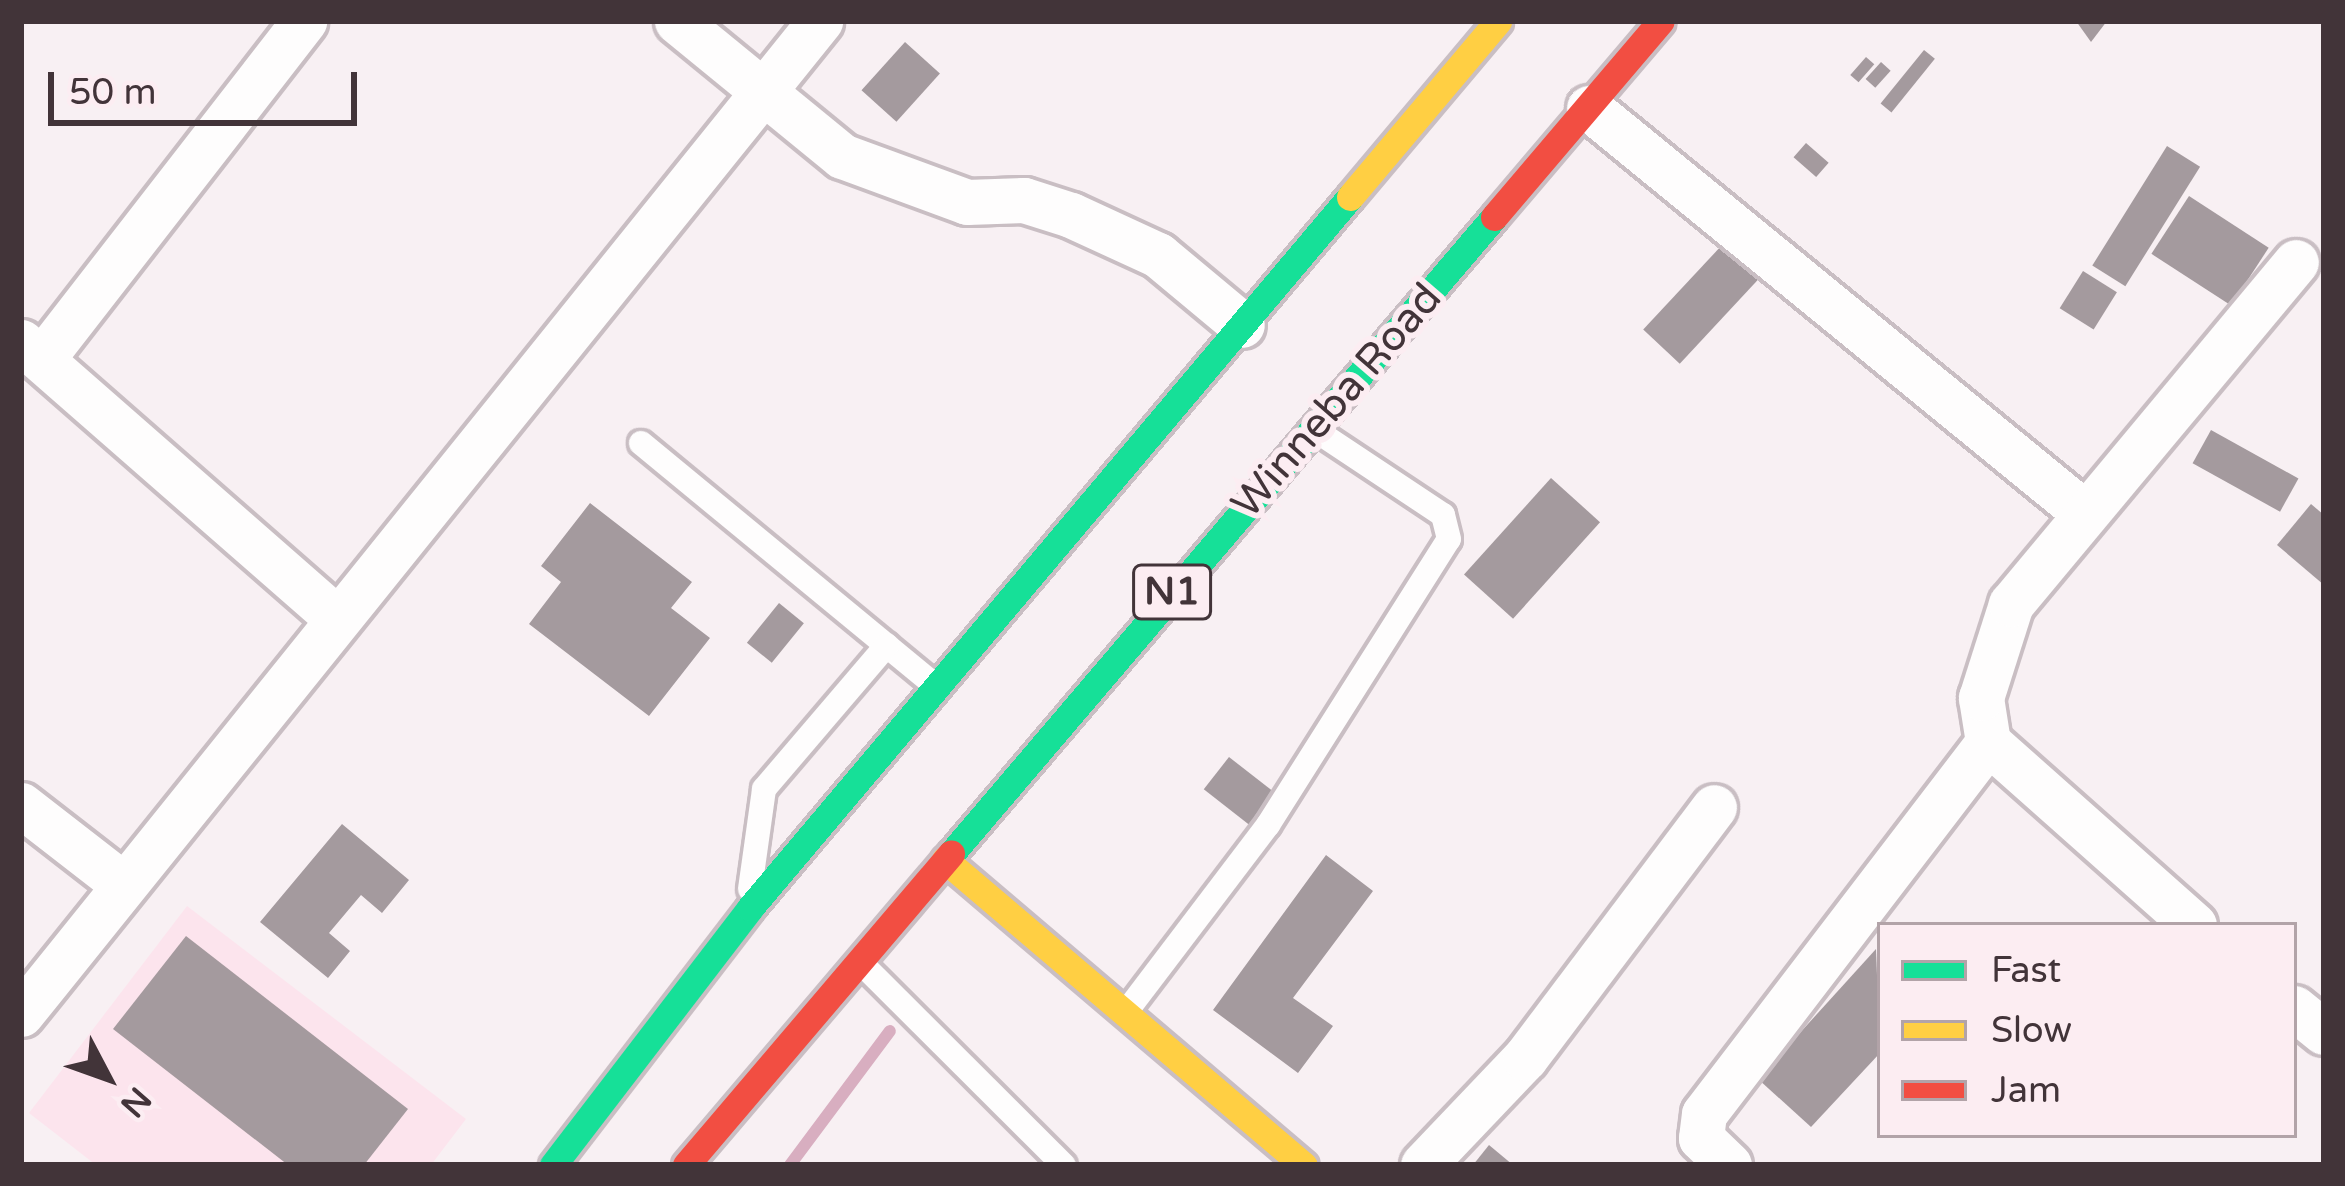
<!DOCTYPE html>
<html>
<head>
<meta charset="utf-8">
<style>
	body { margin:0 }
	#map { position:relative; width:2345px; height:1186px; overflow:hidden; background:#f8f0f3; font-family:"Varela Round",sans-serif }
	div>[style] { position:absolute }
	.built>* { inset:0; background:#fce4ed }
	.stream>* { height:12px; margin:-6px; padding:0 6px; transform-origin:6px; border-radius:6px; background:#d8aec0 }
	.building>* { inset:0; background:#a49a9e; transform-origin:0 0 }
	.roads { filter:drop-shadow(3px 0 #c9bec3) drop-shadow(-3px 0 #c9bec3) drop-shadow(0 3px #c9bec3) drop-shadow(0 -3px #c9bec3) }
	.lane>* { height:24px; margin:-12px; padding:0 12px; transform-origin:12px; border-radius:12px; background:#fefdfd }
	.street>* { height:45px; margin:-22.5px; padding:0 22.5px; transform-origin:22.5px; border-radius:22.5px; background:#fefdfd }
	.fast>* { height:27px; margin:-13.5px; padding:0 13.5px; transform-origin:13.5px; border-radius:13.5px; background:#16e098 }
	.slow>* { height:27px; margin:-13.5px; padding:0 13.5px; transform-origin:13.5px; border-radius:13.5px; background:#ffcf43 }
	.jam>* { height:27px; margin:-13.5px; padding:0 13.5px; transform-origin:13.5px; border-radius:13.5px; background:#f24e42 }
	span { translate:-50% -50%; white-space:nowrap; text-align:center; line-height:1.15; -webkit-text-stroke:12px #fcedf2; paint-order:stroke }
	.shield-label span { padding:3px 9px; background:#fcedf2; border:3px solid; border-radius:9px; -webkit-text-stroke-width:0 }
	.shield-label { font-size:39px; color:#423439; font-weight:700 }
	.street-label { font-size:42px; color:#423439 }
	.frame { position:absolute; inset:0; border:24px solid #423439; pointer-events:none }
	.legend { position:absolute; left:1877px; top:922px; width:420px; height:216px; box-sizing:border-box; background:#fcedf2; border:3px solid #b2a3a8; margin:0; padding:15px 21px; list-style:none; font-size:36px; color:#423439 }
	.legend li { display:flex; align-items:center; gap:24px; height:60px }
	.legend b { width:60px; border:3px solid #b2a3a8 }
	.north { position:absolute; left:48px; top:1018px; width:120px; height:120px; -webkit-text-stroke:9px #fcedf2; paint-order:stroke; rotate:131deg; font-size:33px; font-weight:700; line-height:48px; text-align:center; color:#423439 }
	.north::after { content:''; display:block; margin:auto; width:42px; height:54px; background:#423439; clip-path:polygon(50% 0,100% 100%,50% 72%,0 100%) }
	.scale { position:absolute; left:48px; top:72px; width:309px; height:54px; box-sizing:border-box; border:6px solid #423439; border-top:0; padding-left:15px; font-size:36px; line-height:42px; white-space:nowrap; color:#423439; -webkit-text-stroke:9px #fcedf2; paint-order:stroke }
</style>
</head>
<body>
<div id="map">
	<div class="built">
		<i style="clip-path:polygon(187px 906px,466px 1119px,431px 1165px,96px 1165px,29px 1113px)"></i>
	</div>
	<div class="stream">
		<i style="left:790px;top:1165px;width:167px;rotate:-53.3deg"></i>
	</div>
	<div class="building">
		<i style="clip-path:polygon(2076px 21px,2107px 21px,2091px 42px)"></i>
		<i style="left:905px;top:42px;width:47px;height:65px;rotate:42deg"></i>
		<i style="left:1924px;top:50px;width:14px;height:69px;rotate:39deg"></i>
		<i style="left:1866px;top:57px;width:11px;height:24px;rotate:41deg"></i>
		<i style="left:1881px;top:62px;width:13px;height:23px;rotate:42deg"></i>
		<i style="left:1806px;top:143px;width:30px;height:19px;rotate:41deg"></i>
		<i style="left:2167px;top:146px;width:39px;height:141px;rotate:32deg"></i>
		<i style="left:2189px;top:196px;width:95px;height:69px;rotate:33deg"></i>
		<i style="left:1723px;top:244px;width:50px;height:117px;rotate:43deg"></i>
		<i style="left:2083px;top:271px;width:40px;height:44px;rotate:32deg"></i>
		<i style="left:2211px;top:430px;width:100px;height:38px;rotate:29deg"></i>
		<i style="left:1551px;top:478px;width:66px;height:130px;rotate:42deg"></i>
		<i style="clip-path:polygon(590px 503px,692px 582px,671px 608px,710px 638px,649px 716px,529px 624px,561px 582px,541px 566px)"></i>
		<i style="clip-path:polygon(2311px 504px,2324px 515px,2324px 585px,2277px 545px)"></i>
		<i style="left:779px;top:603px;width:32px;height:51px;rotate:39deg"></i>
		<i style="left:1229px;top:757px;width:58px;height:41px;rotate:38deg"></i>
		<i style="clip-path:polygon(342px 824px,409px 880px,382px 913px,361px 895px,329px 933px,350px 951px,328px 978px,260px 922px)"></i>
		<i style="clip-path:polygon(1326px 855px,1373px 891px,1293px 998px,1333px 1026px,1298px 1073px,1213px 1010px)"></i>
		<i style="clip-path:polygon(186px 936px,408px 1109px,364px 1165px,288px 1165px,113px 1029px)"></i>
		<i style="clip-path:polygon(1876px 949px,1880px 1053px,1811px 1127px,1758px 1079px)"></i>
		<i style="clip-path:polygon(1489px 1145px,1513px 1165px,1473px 1165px)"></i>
	</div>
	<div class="roads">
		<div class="lane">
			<i style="left:641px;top:443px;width:381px;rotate:39.5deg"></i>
			<i style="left:750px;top:889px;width:101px;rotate:-82deg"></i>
			<i style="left:764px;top:789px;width:189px;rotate:-49.5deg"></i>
			<i style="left:862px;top:964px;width:285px;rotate:44.9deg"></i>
			<i style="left:1126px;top:1012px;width:235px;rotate:-52.8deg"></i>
			<i style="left:1268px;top:825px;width:338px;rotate:-57.7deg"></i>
			<i style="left:1449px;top:539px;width:25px;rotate:-104deg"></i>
			<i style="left:1443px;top:515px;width:154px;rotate:-146.4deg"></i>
		</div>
		<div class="street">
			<i style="left:677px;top:21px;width:213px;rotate:39.3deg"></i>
			<i style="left:842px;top:156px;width:133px;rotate:20.2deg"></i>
			<i style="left:967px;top:202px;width:57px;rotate:-2deg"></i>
			<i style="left:1024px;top:200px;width:49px;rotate:17.7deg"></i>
			<i style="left:1071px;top:215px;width:96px;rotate:24.7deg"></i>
			<i style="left:1158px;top:255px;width:109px;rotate:39.8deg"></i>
			<i style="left:1589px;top:108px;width:635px;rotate:39.25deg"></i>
			<i style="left:21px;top:342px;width:420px;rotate:41.2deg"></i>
			<i style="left:42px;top:359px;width:428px;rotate:-52.2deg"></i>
			<i style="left:21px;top:805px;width:130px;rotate:37.8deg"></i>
			<i style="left:2194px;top:925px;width:276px;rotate:-138.4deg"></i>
			<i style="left:1988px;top:742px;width:45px;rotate:-99deg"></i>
			<i style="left:1981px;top:698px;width:99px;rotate:-72.3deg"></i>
			<i style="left:2011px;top:604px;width:445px;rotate:-50.2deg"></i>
			<i style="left:2294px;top:1008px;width:38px;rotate:39deg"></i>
			<i style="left:21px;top:1014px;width:1275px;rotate:-51.18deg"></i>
			<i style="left:1423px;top:1165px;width:148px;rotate:-46.4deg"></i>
			<i style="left:1525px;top:1058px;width:314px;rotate:-53deg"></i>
			<i style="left:1729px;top:1165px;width:39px;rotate:-136deg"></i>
			<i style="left:1701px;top:1138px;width:24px;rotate:-83deg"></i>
			<i style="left:1704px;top:1114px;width:468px;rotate:-52.6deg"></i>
		</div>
		<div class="fast">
			<i style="left:951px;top:854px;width:837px;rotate:-49.55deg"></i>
			<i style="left:553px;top:1165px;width:324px;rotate:-52.5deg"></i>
			<i style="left:750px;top:908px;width:930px;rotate:-49.84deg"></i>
		</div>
		<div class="slow">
			<i style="left:1350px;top:197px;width:230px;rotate:-49.9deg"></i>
			<i style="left:945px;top:860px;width:471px;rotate:40.4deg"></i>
		</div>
		<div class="jam">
			<i style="left:1494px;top:217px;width:257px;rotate:-49.6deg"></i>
			<i style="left:686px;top:1165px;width:409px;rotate:-49.6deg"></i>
		</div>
	</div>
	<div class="shield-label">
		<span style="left:1172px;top:592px">N1</span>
	</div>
	<div class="street-label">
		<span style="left:1337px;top:401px;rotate:-49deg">Winneba Road</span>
	</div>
	<div class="frame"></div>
	<ul class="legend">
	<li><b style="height:15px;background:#16e098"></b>Fast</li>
	<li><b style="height:15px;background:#ffcf43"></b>Slow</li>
	<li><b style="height:15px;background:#f24e42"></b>Jam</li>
	</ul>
	<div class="north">N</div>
	<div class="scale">50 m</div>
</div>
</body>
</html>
